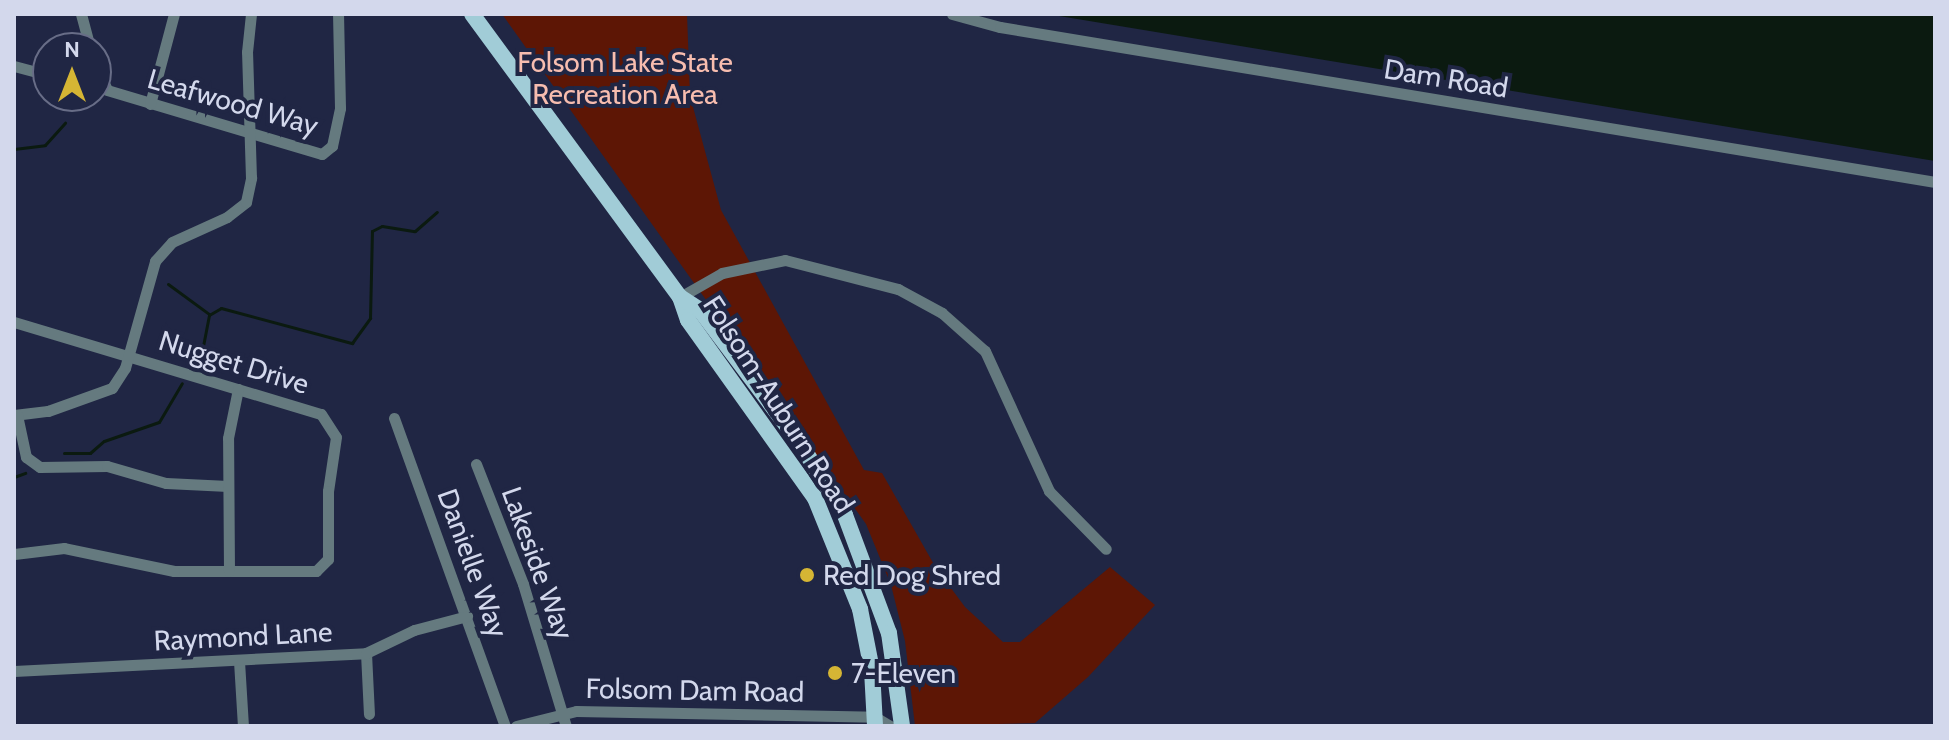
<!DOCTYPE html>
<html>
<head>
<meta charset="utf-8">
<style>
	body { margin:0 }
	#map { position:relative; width:1949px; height:740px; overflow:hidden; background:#202644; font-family:Cabin,sans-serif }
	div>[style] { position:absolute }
	.green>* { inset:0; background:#5d1605 }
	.water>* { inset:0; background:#0b1a10 }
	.stream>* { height:3px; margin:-1.5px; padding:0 1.5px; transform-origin:1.5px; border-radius:1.5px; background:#0b1a10 }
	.minor>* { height:11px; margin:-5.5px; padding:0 5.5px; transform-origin:5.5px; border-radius:5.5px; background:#657a7f }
	.primary>* { height:16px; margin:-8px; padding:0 8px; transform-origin:8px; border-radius:8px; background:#a1ccd7 }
	.dots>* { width:22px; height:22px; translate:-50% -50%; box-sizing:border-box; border:4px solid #202644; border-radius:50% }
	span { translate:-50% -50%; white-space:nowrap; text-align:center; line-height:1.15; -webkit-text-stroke:8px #202644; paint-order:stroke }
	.park-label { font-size:28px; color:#f7bdaf }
	.street-label { font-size:28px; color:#d3d8ec }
	.poi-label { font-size:28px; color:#d3d8ec }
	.left { translate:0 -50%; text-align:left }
	.frame { position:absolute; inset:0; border:16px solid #d3d8ec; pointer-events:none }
	.north { position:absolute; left:32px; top:32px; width:80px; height:80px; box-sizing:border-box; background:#202644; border:2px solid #686d87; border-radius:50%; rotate:0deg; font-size:22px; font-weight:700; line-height:32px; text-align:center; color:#d3d8ec }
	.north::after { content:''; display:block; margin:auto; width:28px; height:36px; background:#d5b534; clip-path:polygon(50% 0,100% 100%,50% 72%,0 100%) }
</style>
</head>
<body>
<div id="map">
	<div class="green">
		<i style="clip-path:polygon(502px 14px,687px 14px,690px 96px,721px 210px,864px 470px,882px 473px,936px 568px,965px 607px,1003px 642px,1020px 642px,1110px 567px,1155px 605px,1088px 677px,1035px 723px,915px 726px,905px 641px,891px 585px,866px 524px)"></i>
	</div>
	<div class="water">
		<i style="clip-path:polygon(1047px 14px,1935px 14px,1935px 161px,1886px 153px)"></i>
	</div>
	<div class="stream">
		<i style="left:14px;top:149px;width:31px;rotate:-7deg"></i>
		<i style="left:45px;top:145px;width:30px;rotate:-48deg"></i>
		<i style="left:168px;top:284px;width:51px;rotate:36.2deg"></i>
		<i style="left:203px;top:346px;width:32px;rotate:-79deg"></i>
		<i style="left:209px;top:315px;width:14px;rotate:-30deg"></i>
		<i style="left:221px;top:308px;width:136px;rotate:15deg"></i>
		<i style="left:352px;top:343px;width:31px;rotate:-54deg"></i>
		<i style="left:370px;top:318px;width:87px;rotate:-88.7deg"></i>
		<i style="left:372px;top:231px;width:11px;rotate:-27deg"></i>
		<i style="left:382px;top:226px;width:33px;rotate:9deg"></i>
		<i style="left:415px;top:231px;width:29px;rotate:-41deg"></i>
		<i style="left:64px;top:453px;width:26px"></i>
		<i style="left:90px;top:453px;width:18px;rotate:-41deg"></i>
		<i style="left:104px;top:441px;width:58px;rotate:-19.1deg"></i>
		<i style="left:159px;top:422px;width:45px;rotate:-59.5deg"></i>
		<i style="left:14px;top:477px;width:12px;rotate:-20deg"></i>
	</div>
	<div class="minor">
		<i style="left:81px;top:14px;width:35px;rotate:75deg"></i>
		<i style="left:952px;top:14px;width:50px;rotate:15.2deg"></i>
		<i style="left:1000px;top:27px;width:948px;rotate:9.41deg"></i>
		<i style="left:14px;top:66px;width:35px;rotate:15deg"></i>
		<i style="left:96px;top:67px;width:25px;rotate:64deg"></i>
		<i style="left:107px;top:90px;width:224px;rotate:16.6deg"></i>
		<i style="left:322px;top:154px;width:13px;rotate:-39deg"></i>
		<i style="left:332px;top:146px;width:39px;rotate:-78deg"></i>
		<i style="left:340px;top:108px;width:94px;rotate:-91.2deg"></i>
		<i style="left:150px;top:104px;width:93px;rotate:-75.1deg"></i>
		<i style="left:680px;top:297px;width:48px;rotate:-29.7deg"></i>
		<i style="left:722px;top:273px;width:64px;rotate:-11.7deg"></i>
		<i style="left:785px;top:260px;width:117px;rotate:14.4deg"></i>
		<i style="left:898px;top:289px;width:50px;rotate:28.6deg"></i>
		<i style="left:942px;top:313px;width:57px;rotate:41.5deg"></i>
		<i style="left:985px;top:351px;width:154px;rotate:65.4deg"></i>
		<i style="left:1049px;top:491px;width:81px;rotate:45.5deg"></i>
		<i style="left:14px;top:322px;width:320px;rotate:16.7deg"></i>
		<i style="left:321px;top:414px;width:27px;rotate:57deg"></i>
		<i style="left:336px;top:437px;width:55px;rotate:98.4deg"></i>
		<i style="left:328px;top:491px;width:68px;rotate:90deg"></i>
		<i style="left:328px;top:559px;width:17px;rotate:135deg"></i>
		<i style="left:316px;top:571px;width:142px;rotate:180deg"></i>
		<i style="left:174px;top:571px;width:112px;rotate:-168.2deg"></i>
		<i style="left:64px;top:548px;width:50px;rotate:173.2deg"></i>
		<i style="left:14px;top:415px;width:34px;rotate:-7deg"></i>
		<i style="left:48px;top:411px;width:68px;rotate:-19.8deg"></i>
		<i style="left:112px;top:388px;width:24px;rotate:-57deg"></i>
		<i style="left:125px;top:368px;width:111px;rotate:-74.3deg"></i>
		<i style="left:155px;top:261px;width:25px;rotate:-48deg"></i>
		<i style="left:172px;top:242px;width:60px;rotate:-24.4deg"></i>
		<i style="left:227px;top:217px;width:24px;rotate:-38deg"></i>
		<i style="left:246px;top:202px;width:25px;rotate:-78deg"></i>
		<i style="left:251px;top:178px;width:126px;rotate:-91.8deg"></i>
		<i style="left:247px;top:52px;width:38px;rotate:-84deg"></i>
		<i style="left:17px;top:415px;width:43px;rotate:77.9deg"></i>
		<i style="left:26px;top:457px;width:17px;rotate:36deg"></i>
		<i style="left:40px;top:467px;width:67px;rotate:-0.9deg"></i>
		<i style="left:107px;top:466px;width:61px;rotate:16.1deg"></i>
		<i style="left:166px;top:483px;width:62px;rotate:2.8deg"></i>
		<i style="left:394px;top:418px;width:327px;rotate:70.2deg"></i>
		<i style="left:476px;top:464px;width:129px;rotate:68.6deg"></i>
		<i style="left:523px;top:584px;width:148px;rotate:73.2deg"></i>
		<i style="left:229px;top:571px;width:133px;rotate:-90.4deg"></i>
		<i style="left:228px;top:438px;width:50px;rotate:-78.5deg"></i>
		<i style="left:366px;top:653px;width:61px;rotate:87.2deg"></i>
		<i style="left:239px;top:661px;width:65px;rotate:86.5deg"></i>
		<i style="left:14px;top:671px;width:352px;rotate:-2.9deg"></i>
		<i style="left:366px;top:653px;width:53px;rotate:-25.6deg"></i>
		<i style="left:414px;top:630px;width:55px;rotate:-14.8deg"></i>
		<i style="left:516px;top:726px;width:62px;rotate:-14deg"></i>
		<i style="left:576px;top:711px;width:299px;rotate:1.1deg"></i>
		<i style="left:875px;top:717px;width:17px;rotate:31deg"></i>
	</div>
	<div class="primary">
		<i style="left:472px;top:14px;width:351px;rotate:53.7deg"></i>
		<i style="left:680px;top:297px;width:24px;rotate:71deg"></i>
		<i style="left:688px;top:320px;width:219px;rotate:54.5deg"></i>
		<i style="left:815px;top:498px;width:120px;rotate:67.9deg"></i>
		<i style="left:860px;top:609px;width:62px;rotate:78.9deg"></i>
		<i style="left:872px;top:670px;width:56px;rotate:86.9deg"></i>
		<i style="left:680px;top:297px;width:24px;rotate:33deg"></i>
		<i style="left:700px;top:310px;width:166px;rotate:53.1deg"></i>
		<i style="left:800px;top:443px;width:85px;rotate:58deg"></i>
		<i style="left:845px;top:515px;width:126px;rotate:69.6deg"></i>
		<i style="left:889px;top:633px;width:94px;rotate:82deg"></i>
	</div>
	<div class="dots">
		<i style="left:807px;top:575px;background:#d5b534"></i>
		<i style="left:835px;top:673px;background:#d5b534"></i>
	</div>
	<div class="park-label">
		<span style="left:625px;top:78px">Folsom Lake State<br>Recreation Area</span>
	</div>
	<div class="street-label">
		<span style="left:1446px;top:78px;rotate:9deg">Dam Road</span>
		<span style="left:233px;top:102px;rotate:16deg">Leafwood Way</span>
		<span style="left:234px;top:362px;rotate:17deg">Nugget Drive</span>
		<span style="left:779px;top:404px;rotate:57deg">Folsom-Auburn Road</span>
		<span style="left:473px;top:563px;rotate:70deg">Danielle Way</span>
		<span style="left:538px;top:563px;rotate:70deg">Lakeside Way</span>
		<span style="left:243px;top:636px;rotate:-3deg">Raymond Lane</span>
		<span style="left:695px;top:690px;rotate:1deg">Folsom Dam Road</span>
	</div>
	<div class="poi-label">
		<span class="left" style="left:823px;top:575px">Red Dog Shred</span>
		<span class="left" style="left:851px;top:673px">7-Eleven</span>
	</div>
	<div class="frame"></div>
	<div class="north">N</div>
</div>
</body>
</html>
